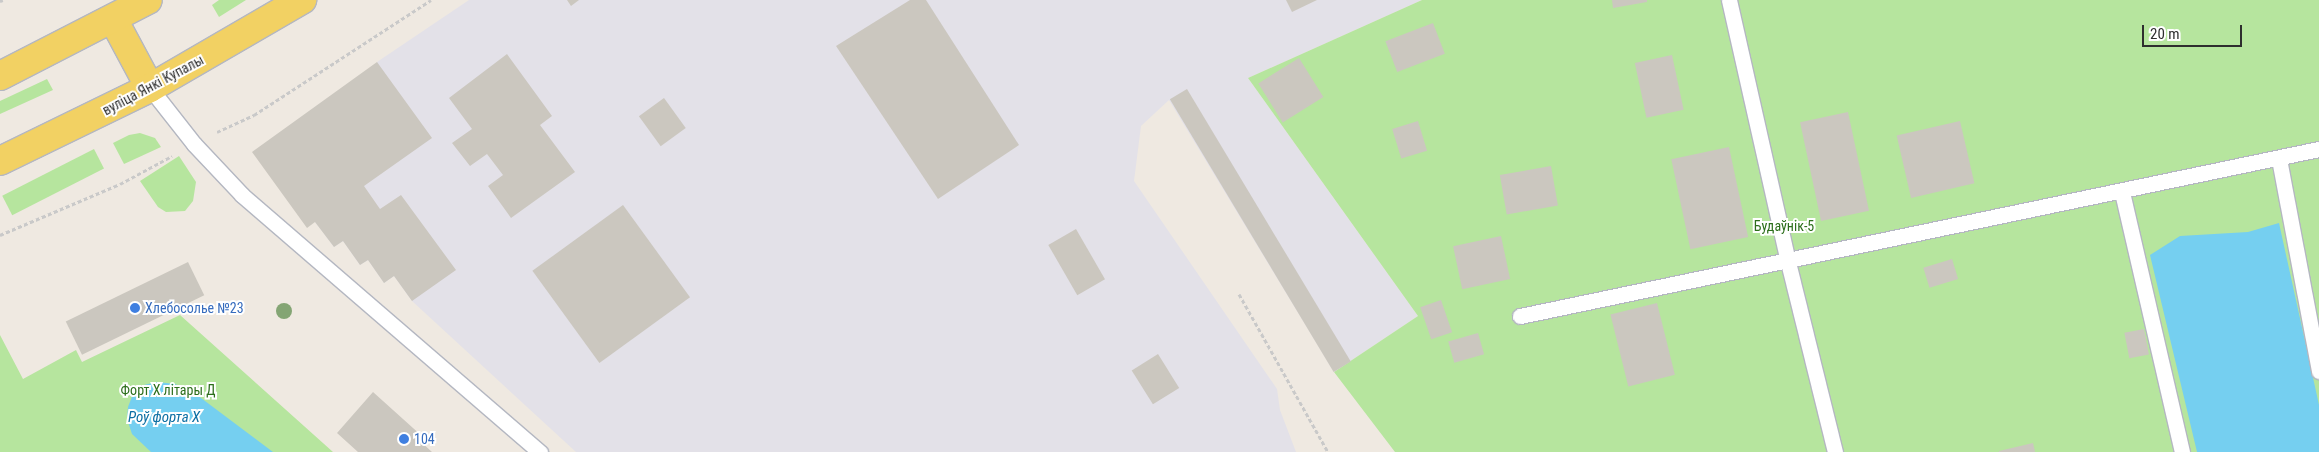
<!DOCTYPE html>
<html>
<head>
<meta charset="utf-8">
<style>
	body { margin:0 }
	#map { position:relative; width:2319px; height:452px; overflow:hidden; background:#efe9e1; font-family:"Roboto Condensed",sans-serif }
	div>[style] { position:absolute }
	.industrial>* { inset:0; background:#e3e1e8 }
	.green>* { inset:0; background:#b6e59e; transform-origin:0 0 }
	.water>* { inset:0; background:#75cff0 }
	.building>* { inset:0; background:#cbc7bf; transform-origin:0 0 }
	.path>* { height:3px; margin-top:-1.5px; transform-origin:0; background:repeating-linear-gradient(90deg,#c9c9c9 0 4px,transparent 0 6.5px) }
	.roads { filter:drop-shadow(1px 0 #b4b7c1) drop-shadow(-1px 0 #b4b7c1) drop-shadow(0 1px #b4b7c1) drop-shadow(0 -1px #b4b7c1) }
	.service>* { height:15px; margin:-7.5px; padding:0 7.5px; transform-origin:7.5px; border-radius:7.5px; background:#fff }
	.primary>* { height:28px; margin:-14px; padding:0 14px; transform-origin:14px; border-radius:14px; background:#f2d163 }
	.trees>* { width:16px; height:16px; margin:-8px; border-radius:50%; background:#84a574 }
	.dots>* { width:14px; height:14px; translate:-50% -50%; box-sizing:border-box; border:2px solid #fff; border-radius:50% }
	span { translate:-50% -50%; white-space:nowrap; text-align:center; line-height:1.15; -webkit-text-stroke:4px #fff; paint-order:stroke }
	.street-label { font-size:14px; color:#2e2e2e }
	.park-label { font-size:14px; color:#2c6e1b }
	.shop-label { font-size:14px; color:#366cbe }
	.left { translate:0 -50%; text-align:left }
	.water-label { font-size:15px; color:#0d6fa3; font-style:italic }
	.scale { position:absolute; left:2142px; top:25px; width:100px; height:22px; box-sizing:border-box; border:2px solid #2e2e2e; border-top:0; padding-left:6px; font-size:15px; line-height:18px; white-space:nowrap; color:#2e2e2e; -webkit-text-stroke:4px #fff; paint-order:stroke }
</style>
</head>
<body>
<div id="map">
	<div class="industrial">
		<i style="clip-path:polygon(469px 0,1422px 0,1248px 78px,1418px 316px,1334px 372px,1169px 100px,1141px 126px,1134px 181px,1277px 389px,1280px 410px,1296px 452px,576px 452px,412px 301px,394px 276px,384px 283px,368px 260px,360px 265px,343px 241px,334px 247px,315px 222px,377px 62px)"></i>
	</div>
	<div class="green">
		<i style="clip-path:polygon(219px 0,246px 0,219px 17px,212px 5px)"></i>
		<i style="clip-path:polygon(1422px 0,2319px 0,2319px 452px,1395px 452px,1334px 372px,1418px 316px,1248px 78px)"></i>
		<i style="clip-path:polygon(47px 79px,53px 90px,0 114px,0 101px)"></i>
		<i style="clip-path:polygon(140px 133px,155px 138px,161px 147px,124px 164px,113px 143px,129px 135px)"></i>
		<i style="left:94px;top:149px;width:22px;height:103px;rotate:63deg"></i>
		<i style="clip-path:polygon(179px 156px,196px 182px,193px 201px,185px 211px,166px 212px,158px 207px,140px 181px)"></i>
		<i style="clip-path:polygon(180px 315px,333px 452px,0 452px,0 335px,23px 379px,76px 350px,82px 362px)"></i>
	</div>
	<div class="water">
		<i style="clip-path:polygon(2279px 223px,2319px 405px,2319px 452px,2197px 452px,2150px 255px,2180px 236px,2248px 232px)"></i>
		<i style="clip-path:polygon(157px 382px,175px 384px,193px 392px,273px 452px,151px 452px,132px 434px,127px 419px,128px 407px,133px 394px,144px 385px)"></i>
	</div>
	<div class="building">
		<i style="clip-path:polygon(567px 0,579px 0,571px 6px)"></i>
		<i style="clip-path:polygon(910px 0,926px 0,1019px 145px,938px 199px,836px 46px)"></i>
		<i style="clip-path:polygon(1286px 0,1317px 0,1292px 12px)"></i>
		<i style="clip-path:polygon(1612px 0,1647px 0,1647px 2px,1613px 8px)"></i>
		<i style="left:1433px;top:23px;width:33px;height:51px;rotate:69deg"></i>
		<i style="clip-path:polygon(507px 54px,552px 116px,540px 125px,575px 172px,511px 218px,488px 186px,503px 175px,487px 154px,470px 166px,452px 143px,472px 129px,449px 98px)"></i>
		<i style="left:1672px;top:55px;width:56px;height:38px;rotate:78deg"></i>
		<i style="left:1299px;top:58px;width:46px;height:48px;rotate:58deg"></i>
		<i style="clip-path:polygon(377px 62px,432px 138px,364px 186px,380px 209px,401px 195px,456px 270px,412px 301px,394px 276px,384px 283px,368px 260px,360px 265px,343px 241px,334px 247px,315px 222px,307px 228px,252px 152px)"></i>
		<i style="left:1187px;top:89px;width:318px;height:20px;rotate:59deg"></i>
		<i style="left:664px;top:98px;width:37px;height:31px;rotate:54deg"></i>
		<i style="left:1848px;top:112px;width:101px;height:49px;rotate:78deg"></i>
		<i style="left:1418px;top:121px;width:31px;height:27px;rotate:73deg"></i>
		<i style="left:1960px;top:121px;width:64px;height:65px;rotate:77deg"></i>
		<i style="left:1729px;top:147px;width:92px;height:59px;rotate:78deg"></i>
		<i style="left:1551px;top:166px;width:40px;height:52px;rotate:80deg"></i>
		<i style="left:623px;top:205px;width:114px;height:112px;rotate:54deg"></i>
		<i style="left:1076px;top:229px;width:58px;height:32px;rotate:60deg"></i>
		<i style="left:1501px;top:236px;width:44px;height:49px;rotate:78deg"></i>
		<i style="left:1952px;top:259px;width:21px;height:30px;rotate:73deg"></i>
		<i style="left:188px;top:262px;width:37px;height:136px;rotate:64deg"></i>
		<i style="left:1441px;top:300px;width:34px;height:22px;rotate:71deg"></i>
		<i style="left:1657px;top:303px;width:74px;height:48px;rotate:76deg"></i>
		<i style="left:2144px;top:329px;width:26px;height:20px;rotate:79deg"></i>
		<i style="left:1478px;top:333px;width:22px;height:31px;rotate:74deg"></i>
		<i style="left:1158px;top:354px;width:40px;height:31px;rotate:58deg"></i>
		<i style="clip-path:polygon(373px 392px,423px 437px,420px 441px,432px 452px,358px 452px,337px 433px)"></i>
		<i style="clip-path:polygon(2033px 443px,2035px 452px,1999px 452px,1999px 451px)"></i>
	</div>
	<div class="path">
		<i style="left:0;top:1px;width:3px;rotate:-18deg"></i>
		<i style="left:217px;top:132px;width:41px;rotate:-24.7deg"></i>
		<i style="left:254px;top:115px;width:211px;rotate:-33deg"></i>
		<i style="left:0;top:235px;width:130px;rotate:-23deg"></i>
		<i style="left:120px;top:184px;width:59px;rotate:-28.3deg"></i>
		<i style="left:1239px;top:294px;width:181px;rotate:60.6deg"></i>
	</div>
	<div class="roads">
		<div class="service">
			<i style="left:1729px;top:0;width:269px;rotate:77.3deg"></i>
			<i style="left:1788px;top:262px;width:196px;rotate:76.1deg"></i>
			<i style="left:150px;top:88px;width:71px;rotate:51.8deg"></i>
			<i style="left:194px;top:144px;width:70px;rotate:46.7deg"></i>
			<i style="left:242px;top:195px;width:394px;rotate:40.8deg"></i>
			<i style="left:2279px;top:159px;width:216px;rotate:79.3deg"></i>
			<i style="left:2122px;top:192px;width:267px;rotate:77deg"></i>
			<i style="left:1520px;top:316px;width:816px;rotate:-11.81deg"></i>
		</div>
		<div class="primary">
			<i style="left:113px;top:19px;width:78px;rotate:61.8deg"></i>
			<i style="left:0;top:76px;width:166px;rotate:-27.2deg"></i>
			<i style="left:0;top:161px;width:167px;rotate:-26deg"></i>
			<i style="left:150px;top:88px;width:176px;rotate:-30.1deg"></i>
		</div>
	</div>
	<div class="trees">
		<i style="left:284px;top:311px"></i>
	</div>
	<div class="dots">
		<i style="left:135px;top:308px;background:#3f7fe0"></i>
		<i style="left:404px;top:439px;background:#3f7fe0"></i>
	</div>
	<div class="street-label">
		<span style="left:153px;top:85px;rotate:-28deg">вуліца Янкі Купалы</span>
	</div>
	<div class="park-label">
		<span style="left:1784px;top:226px">Будаўнік-5</span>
		<span style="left:168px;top:390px">Форт X літары Д</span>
	</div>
	<div class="shop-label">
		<span class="left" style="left:145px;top:308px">Хлебосолье №23</span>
		<span class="left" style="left:414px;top:439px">104</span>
	</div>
	<div class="water-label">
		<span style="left:164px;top:418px">Роў форта Х</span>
	</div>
	<div class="scale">20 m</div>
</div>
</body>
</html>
